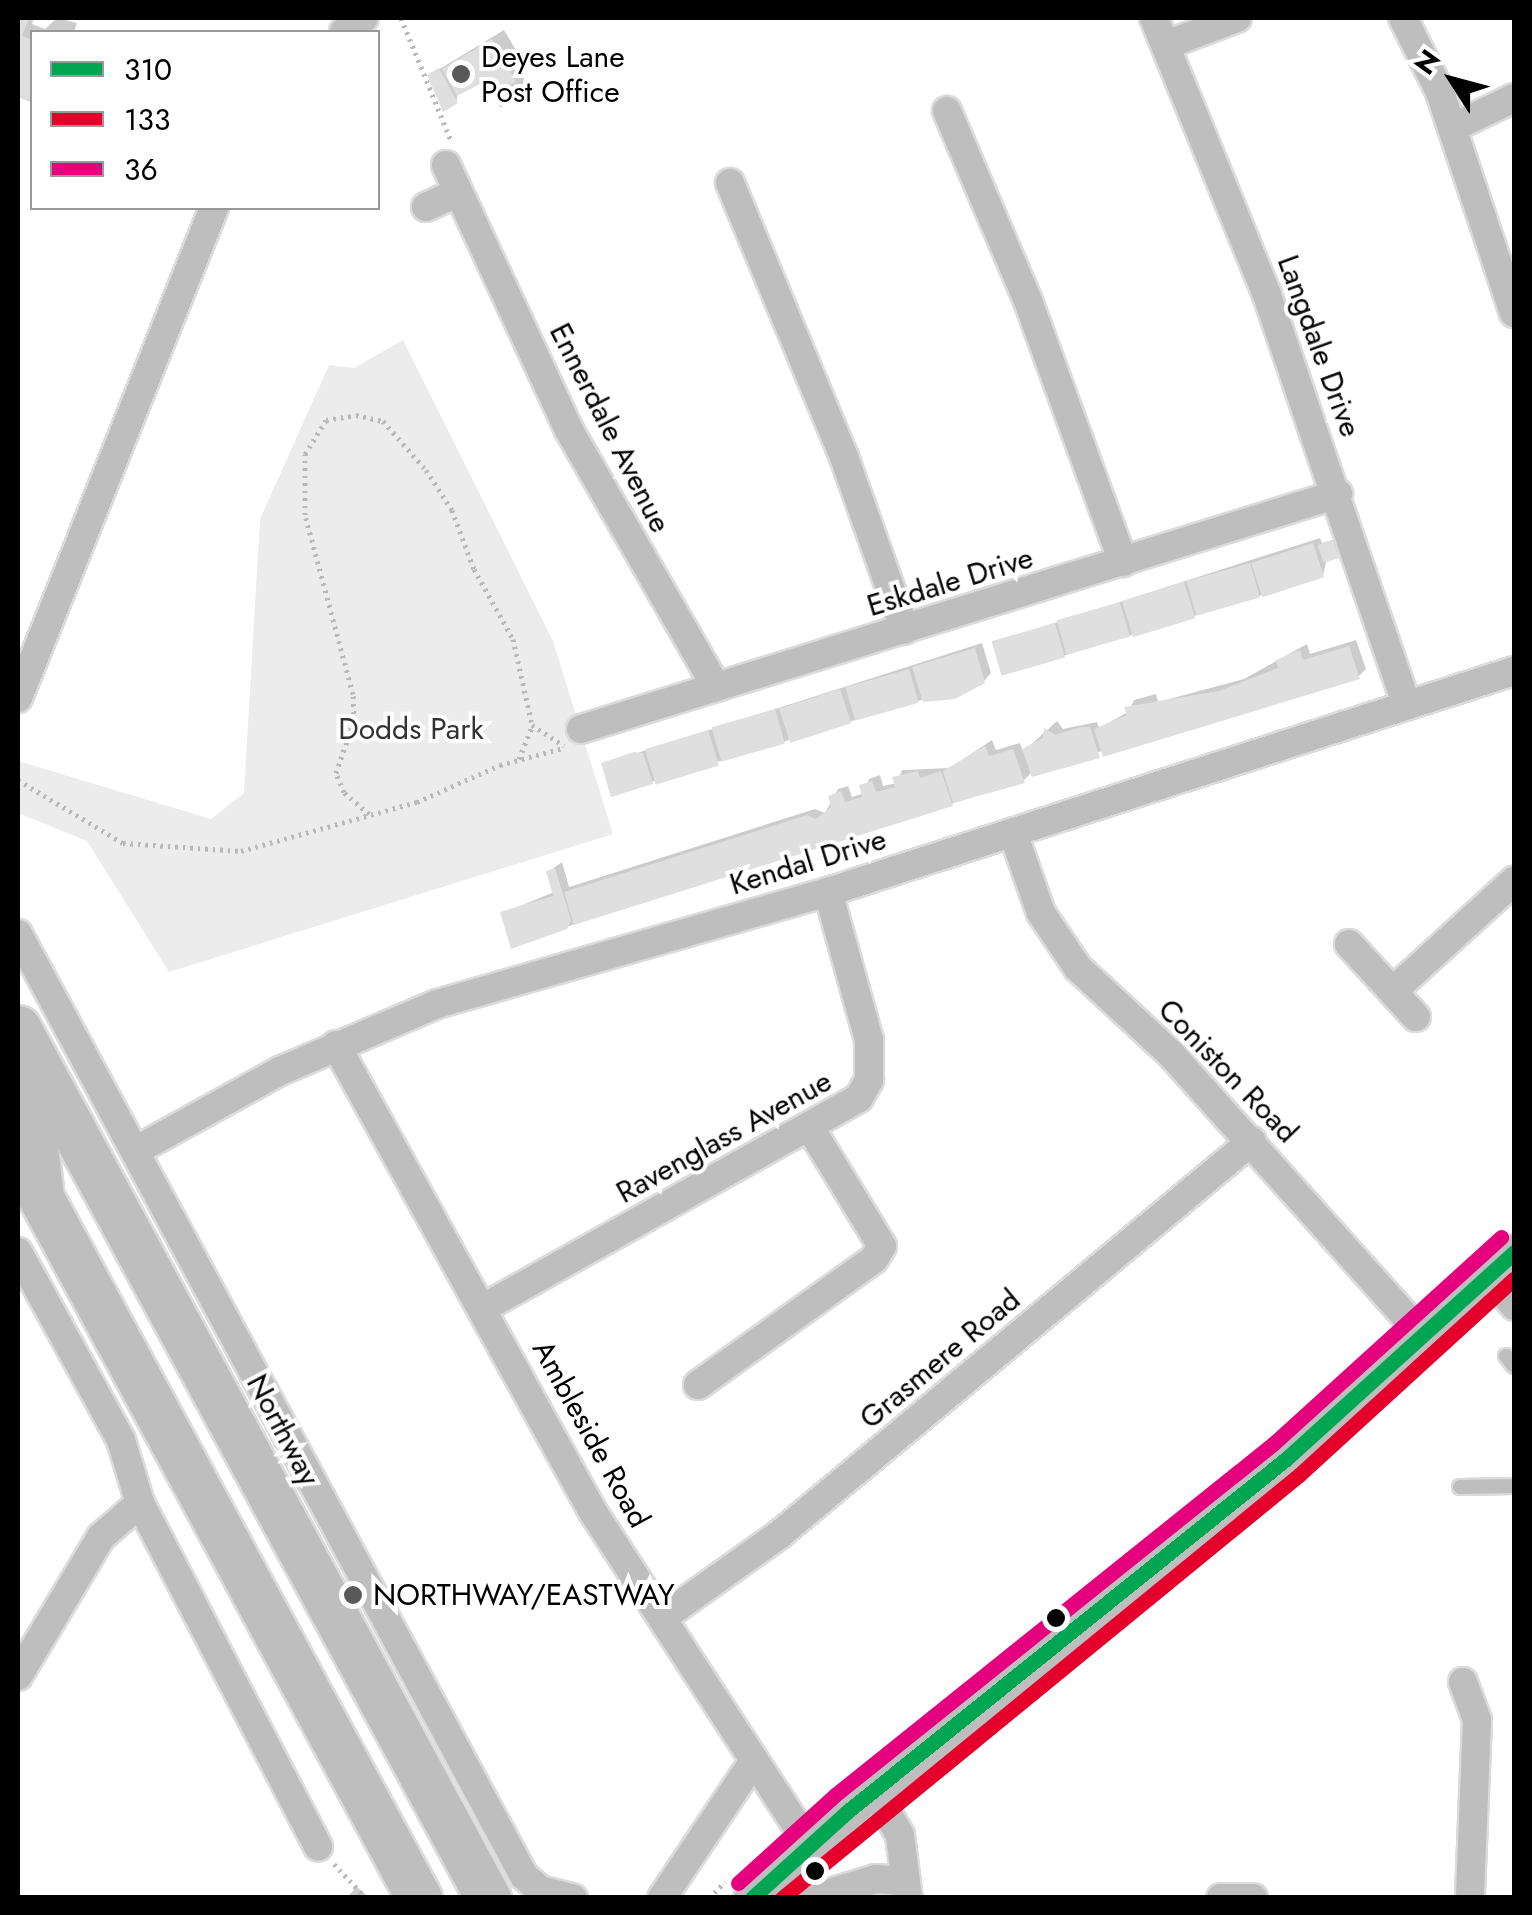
<!DOCTYPE html>
<html>
<head>
<meta charset="utf-8">
<style>
	body { margin:0 }
	#map { position:relative; width:1532px; height:1915px; overflow:hidden; background:#fff; font-family:Jost,sans-serif }
	div>[style] { position:absolute }
	.green>* { inset:0; background:#ececec }
	.shadow>* { inset:0; background:#0003 }
	.building>* { inset:0; background:#dfdfdf; transform-origin:0 0 }
	.path>* { height:5px; margin-top:-2.5px; transform-origin:0; background:repeating-linear-gradient(90deg,#b9b9b9 0 2.5px,transparent 0 7.5px) }
	.roads { filter:drop-shadow(2px 0 #dbdbdb) drop-shadow(-2px 0 #dbdbdb) drop-shadow(0 2px #dbdbdb) drop-shadow(0 -2px #dbdbdb) }
	.service>* { height:14px; margin:-7px; padding:0 7px; transform-origin:7px; border-radius:7px; background:#bebebe }
	.minor>* { height:28px; margin:-14px; padding:0 14px; transform-origin:14px; border-radius:14px; background:#bebebe }
	.tertiary>* { height:35px; margin:-17.5px; padding:0 17.5px; transform-origin:17.5px; border-radius:17.5px; background:#bebebe }
	.trunk>* { height:45px; margin:-22.5px; padding:0 22.5px; transform-origin:22.5px; border-radius:22.5px; background:#bebebe }
	.bus-1>* { height:15px; margin:-7.5px; padding:0 7.5px; transform-origin:7.5px; border-radius:7.5px; background:#00a651 }
	.bus-2>* { height:15px; margin:-7.5px; padding:0 7.5px; transform-origin:7.5px; border-radius:7.5px; background:#e4002b }
	.bus-3>* { height:15px; margin:-7.5px; padding:0 7.5px; transform-origin:7.5px; border-radius:7.5px; background:#e5007d }
	.dots>* { width:28px; height:28px; translate:-50% -50%; box-sizing:border-box; border:5px solid #fff; border-radius:50% }
	span { translate:-50% -50%; white-space:nowrap; text-align:center; line-height:1.15; -webkit-text-stroke:8px #fff; paint-order:stroke }
	.poi-label { font-size:30px; color:#000 }
	.left { translate:0 -50%; text-align:left }
	.street-label { font-size:30px; color:#000 }
	.park-label { font-size:30px; color:#333 }
	.frame { position:absolute; inset:0; border:20px solid #000; pointer-events:none }
	.legend { position:absolute; left:30px; top:30px; width:350px; height:180px; box-sizing:border-box; background:#fff; border:2px solid #999; margin:0; padding:12px 18px; list-style:none; font-size:30px; color:#000 }
	.legend li { display:flex; align-items:center; gap:20px; height:50px }
	.legend b { width:50px; border:2px solid #999 }
	.north { position:absolute; left:1402px; top:30px; width:100px; height:100px; -webkit-text-stroke:8px #fff; paint-order:stroke; rotate:306deg; font-size:28px; font-weight:700; line-height:40px; text-align:center; color:#000 }
	.north::after { content:''; display:block; margin:auto; width:35px; height:45px; background:#000; clip-path:polygon(50% 0,100% 100%,50% 72%,0 100%) }
</style>
</head>
<body>
<div id="map">
	<div class="green">
		<i style="clip-path:polygon(403px 340px,553px 641px,613px 834px,169px 972px,87px 841px,18px 813px,18px 761px,211px 819px,244px 793px,260px 519px,329px 365px,354px 368px)"></i>
	</div>
	<div class="shadow">
		<i style="clip-path:polygon(18px 18px,34px 18px,32px 24px,45px 29px,57px 18px,77px 23px,74px 32px,32px 32px,32px 100px,18px 94px)"></i>
		<i style="clip-path:polygon(504px 30px,526px 67px,521px 72px,527px 85px,516px 96px,487px 78px,457px 94px,457px 101px,433px 73px)"></i>
		<i style="clip-path:polygon(1320px 538px,1322px 543px,1336px 539px,1340px 553px,1327px 559px,1323px 575px,1259px 596px,1063px 656px,995px 642px)"></i>
		<i style="clip-path:polygon(1356px 640px,1366px 669px,1358px 677px,1033px 771px,1023px 781px,566px 927px,503px 913px,554px 892px,548px 872px,562px 862px,569px 887px,815px 809px,825px 813px,838px 789px,848px 786px,852px 797px,864px 793px,869px 779px,880px 775px,883px 786px,897px 783px,902px 770px,950px 768px,992px 740px,996px 750px,1020px 743px,1023px 752px,1057px 721px,1063px 729px,1097px 722px,1099px 728px,1128px 712px,1134px 700px,1156px 694px,1158px 702px,1244px 679px,1307px 644px,1310px 654px)"></i>
		<i style="clip-path:polygon(982px 643px,991px 673px,984px 681px,651px 782px,603px 764px)"></i>
		<i style="clip-path:polygon(357px 1887px,370px 1898px,346px 1898px)"></i>
	</div>
	<div class="building">
		<i style="clip-path:polygon(18px 18px,29px 18px,22px 36px,32px 40px,32px 103px,18px 97px)"></i>
		<i style="clip-path:polygon(492px 39px,516px 81px,510px 85px,517px 98px,500px 108px,486px 81px,457px 96px,442px 69px)"></i>
		<i style="clip-path:polygon(439px 68px,458px 103px,443px 112px,427px 75px)"></i>
		<i style="left:1333px;top:540px;width:19px;height:16px;rotate:72deg"></i>
		<i style="left:1313px;top:543px;width:36px;height:65px;rotate:72deg"></i>
		<i style="left:1250px;top:563px;width:36px;height:66px;rotate:74deg"></i>
		<i style="left:1184px;top:582px;width:38px;height:65px;rotate:73deg"></i>
		<i style="left:1120px;top:602px;width:36px;height:66px;rotate:74deg"></i>
		<i style="left:1055px;top:623px;width:36px;height:66px;rotate:74deg"></i>
		<i style="clip-path:polygon(1349px 646px,1360px 679px,1103px 757px,1094px 729px,1127px 715px,1124px 707px,1219px 691px,1278px 668px,1276px 660px,1300px 650px,1303px 660px)"></i>
		<i style="clip-path:polygon(975px 648px,985px 683px,955px 699px,923px 702px,912px 667px)"></i>
		<i style="left:909px;top:669px;width:35px;height:66px;rotate:74deg"></i>
		<i style="left:840px;top:689px;width:36px;height:64px;rotate:72deg"></i>
		<i style="left:775px;top:709px;width:36px;height:66px;rotate:74deg"></i>
		<i style="clip-path:polygon(1081px 727px,1090px 727px,1100px 758px,1032px 777px,1022px 749px,1043px 738px,1044px 728px,1055px 735px)"></i>
		<i style="left:708px;top:730px;width:37px;height:66px;rotate:73deg"></i>
		<i style="clip-path:polygon(985px 746px,989px 756px,1013px 749px,1025px 783px,953px 803px,943px 771px)"></i>
		<i style="clip-path:polygon(634px 752px,643px 753px,653px 784px,611px 797px,601px 763px)"></i>
		<i style="clip-path:polygon(918px 771px,920px 778px,941px 771px,953px 806px,574px 925px,564px 892px,807px 815px,816px 819px,831px 807px,828px 796px,841px 791px,845px 802px,862px 797px,859px 785px,872px 781px,876px 792px,895px 787px,892px 777px)"></i>
		<i style="clip-path:polygon(555px 868px,571px 920px,567px 929px,511px 949px,500px 912px,553px 896px,546px 871px)"></i>
	</div>
	<div class="path">
		<i style="left:401px;top:18px;width:135px;rotate:67.8deg"></i>
		<i style="left:519px;top:759px;width:35px;rotate:-68deg"></i>
		<i style="left:18px;top:780px;width:122px;rotate:31deg"></i>
		<i style="left:123px;top:843px;width:118px;rotate:3.9deg"></i>
		<i style="left:241px;top:851px;width:183px;rotate:-15.6deg"></i>
		<i style="left:417px;top:802px;width:91px;rotate:-24deg"></i>
		<i style="left:500px;top:765px;width:65px;rotate:-15.1deg"></i>
		<i style="left:369px;top:814px;width:33px;rotate:-139deg"></i>
		<i style="left:344px;top:792px;width:21px;rotate:-113deg"></i>
		<i style="left:336px;top:773px;width:55px;rotate:-70.9deg"></i>
		<i style="left:354px;top:721px;width:27px;rotate:-92deg"></i>
		<i style="left:353px;top:694px;width:185px;rotate:-105deg"></i>
		<i style="left:305px;top:515px;width:61px;rotate:-90deg"></i>
		<i style="left:305px;top:454px;width:40px;rotate:-58deg"></i>
		<i style="left:326px;top:420px;width:30px;rotate:-9deg"></i>
		<i style="left:356px;top:415px;width:28px;rotate:13deg"></i>
		<i style="left:383px;top:421px;width:65px;rotate:48.7deg"></i>
		<i style="left:426px;top:470px;width:48px;rotate:57deg"></i>
		<i style="left:452px;top:510px;width:63px;rotate:69.6deg"></i>
		<i style="left:474px;top:569px;width:80px;rotate:60.9deg"></i>
		<i style="left:513px;top:639px;width:88px;rotate:77.5deg"></i>
		<i style="left:532px;top:725px;width:38px;rotate:33deg"></i>
		<i style="left:334px;top:1864px;width:47px;rotate:46.7deg"></i>
		<i style="left:709px;top:1898px;width:23px;rotate:-45deg"></i>
	</div>
	<div class="roads">
		<div class="service">
			<i style="left:1506px;top:1356px;width:13px;rotate:51deg"></i>
			<i style="left:1460px;top:1487px;width:54px;rotate:-1.1deg"></i>
		</div>
		<div class="minor">
			<i style="left:1154px;top:18px;width:299px;rotate:67.8deg"></i>
			<i style="left:1267px;top:295px;width:432px;rotate:71.2deg"></i>
			<i style="left:1403px;top:18px;width:83px;rotate:63.4deg"></i>
			<i style="left:1440px;top:92px;width:233px;rotate:71.5deg"></i>
			<i style="left:344px;top:32px;width:24px;rotate:-35deg"></i>
			<i style="left:1166px;top:45px;width:76px;rotate:-20.8deg"></i>
			<i style="left:947px;top:111px;width:207px;rotate:66.9deg"></i>
			<i style="left:1028px;top:301px;width:278px;rotate:70deg"></i>
			<i style="left:1452px;top:128px;width:69px;rotate:-25.8deg"></i>
			<i style="left:446px;top:165px;width:292px;rotate:65.1deg"></i>
			<i style="left:569px;top:430px;width:296px;rotate:60.2deg"></i>
			<i style="left:730px;top:183px;width:297px;rotate:67.4deg"></i>
			<i style="left:844px;top:457px;width:183px;rotate:70.6deg"></i>
			<i style="left:426px;top:207px;width:35px;rotate:-25deg"></i>
			<i style="left:18px;top:698px;width:528px;rotate:-68.2deg"></i>
			<i style="left:581px;top:729px;width:793px;rotate:-17.25deg"></i>
			<i style="left:1013px;top:833px;width:85px;rotate:70.7deg"></i>
			<i style="left:1041px;top:913px;width:66px;rotate:56.1deg"></i>
			<i style="left:1078px;top:968px;width:127px;rotate:42.8deg"></i>
			<i style="left:1171px;top:1054px;width:381px;rotate:48.2deg"></i>
			<i style="left:18px;top:934px;width:1069px;rotate:61.76deg"></i>
			<i style="left:524px;top:1876px;width:21px;rotate:41deg"></i>
			<i style="left:540px;top:1890px;width:34px;rotate:14deg"></i>
			<i style="left:1349px;top:944px;width:99px;rotate:47.5deg"></i>
			<i style="left:1393px;top:991px;width:164px;rotate:-42.3deg"></i>
			<i style="left:336px;top:1045px;width:533px;rotate:61.18deg"></i>
			<i style="left:593px;top:1512px;width:396px;rotate:57deg"></i>
			<i style="left:135px;top:1151px;width:166px;rotate:-28.9deg"></i>
			<i style="left:280px;top:1071px;width:171px;rotate:-23.1deg"></i>
			<i style="left:437px;top:1004px;width:407px;rotate:-16deg"></i>
			<i style="left:828px;top:892px;width:721px;rotate:-17.86deg"></i>
			<i style="left:18px;top:1252px;width:214px;rotate:61.3deg"></i>
			<i style="left:121px;top:1440px;width:66px;rotate:73.2deg"></i>
			<i style="left:140px;top:1503px;width:387px;rotate:62.6deg"></i>
			<i style="left:1490px;top:1277px;width:38px;rotate:50deg"></i>
			<i style="left:485px;top:1307px;width:428px;rotate:-29.2deg"></i>
			<i style="left:859px;top:1098px;width:21px;rotate:-61deg"></i>
			<i style="left:869px;top:1080px;width:40px;rotate:-90deg"></i>
			<i style="left:869px;top:1040px;width:154px;rotate:-105.5deg"></i>
			<i style="left:698px;top:1385px;width:216px;rotate:-35.6deg"></i>
			<i style="left:874px;top:1259px;width:15px;rotate:-58deg"></i>
			<i style="left:882px;top:1246px;width:137px;rotate:-121.3deg"></i>
			<i style="left:662px;top:1618px;width:145px;rotate:-35.4deg"></i>
			<i style="left:780px;top:1534px;width:614px;rotate:-39.78deg"></i>
			<i style="left:18px;top:1676px;width:162px;rotate:-59.2deg"></i>
			<i style="left:101px;top:1537px;width:52px;rotate:-41.1deg"></i>
			<i style="left:1463px;top:1682px;width:40px;rotate:69.8deg"></i>
			<i style="left:1477px;top:1720px;width:178px;rotate:92.3deg"></i>
			<i style="left:874px;top:1791px;width:51px;rotate:59.4deg"></i>
			<i style="left:900px;top:1835px;width:64px;rotate:82.8deg"></i>
			<i style="left:662px;top:1898px;width:164px;rotate:-56.2deg"></i>
			<i style="left:813px;top:1898px;width:66px;rotate:-16.8deg"></i>
			<i style="left:876px;top:1879px;width:30px;rotate:4deg"></i>
			<i style="left:1221px;top:1898px;width:32px"></i>
		</div>
		<div class="tertiary">
			<i style="left:751px;top:1898px;width:130px;rotate:-41.9deg"></i>
			<i style="left:848px;top:1811px;width:562px;rotate:-38.79deg"></i>
			<i style="left:1286px;top:1459px;width:308px;rotate:-42.2deg"></i>
		</div>
		<div class="trunk">
			<i style="left:18px;top:1028px;width:989px;rotate:61.62deg"></i>
			<i style="left:18px;top:1088px;width:39px;rotate:69deg"></i>
			<i style="left:32px;top:1124px;width:64px;rotate:82.8deg"></i>
			<i style="left:18px;top:1155px;width:844px;rotate:61.64deg"></i>
		</div>
	</div>
	<div class="bus-1">
		<i style="left:752px;top:1898px;width:130px;rotate:-42.2deg"></i>
		<i style="left:848px;top:1811px;width:562px;rotate:-38.79deg"></i>
		<i style="left:1286px;top:1459px;width:308px;rotate:-42.2deg"></i>
	</div>
	<div class="bus-2">
		<i style="left:782px;top:1898px;width:668px;rotate:-39.29deg"></i>
		<i style="left:1299px;top:1475px;width:291px;rotate:-42.4deg"></i>
	</div>
	<div class="bus-3">
		<i style="left:738px;top:1883px;width:131px;rotate:-42.2deg"></i>
		<i style="left:835px;top:1795px;width:561px;rotate:-38.71deg"></i>
		<i style="left:1273px;top:1444px;width:308px;rotate:-42.2deg"></i>
	</div>
	<div class="dots">
		<i style="left:461px;top:74px;background:#595959"></i>
		<i style="left:353px;top:1595px;background:#595959"></i>
		<i style="left:1056px;top:1618px;background:#000"></i>
		<i style="left:815px;top:1871px;background:#000"></i>
	</div>
	<div class="poi-label">
		<span class="left" style="left:481px;top:74px">Deyes Lane<br>Post Office</span>
		<span class="left" style="left:373px;top:1595px">NORTHWAY/EASTWAY</span>
	</div>
	<div class="street-label">
		<span style="left:1319px;top:346px;rotate:70deg">Langdale Drive</span>
		<span style="left:610px;top:428px;rotate:63deg">Ennerdale Avenue</span>
		<span style="left:950px;top:582px;rotate:-17deg">Eskdale Drive</span>
		<span style="left:808px;top:862px;rotate:-17deg">Kendal Drive</span>
		<span style="left:1228px;top:1071px;rotate:46deg">Coniston Road</span>
		<span style="left:724px;top:1137px;rotate:-29deg">Ravenglass Avenue</span>
		<span style="left:940px;top:1359px;rotate:-40deg">Grasmere Road</span>
		<span style="left:283px;top:1430px;rotate:62deg">Northway</span>
		<span style="left:591px;top:1434px;rotate:61deg">Ambleside Road</span>
	</div>
	<div class="park-label">
		<span style="left:411px;top:729px">Dodds Park</span>
	</div>
	<div class="frame"></div>
	<ul class="legend">
	<li><b style="height:12px;background:#00a651"></b>310</li>
	<li><b style="height:12px;background:#e4002b"></b>133</li>
	<li><b style="height:12px;background:#e5007d"></b>36</li>
	</ul>
	<div class="north">N</div>
</div>
</body>
</html>
